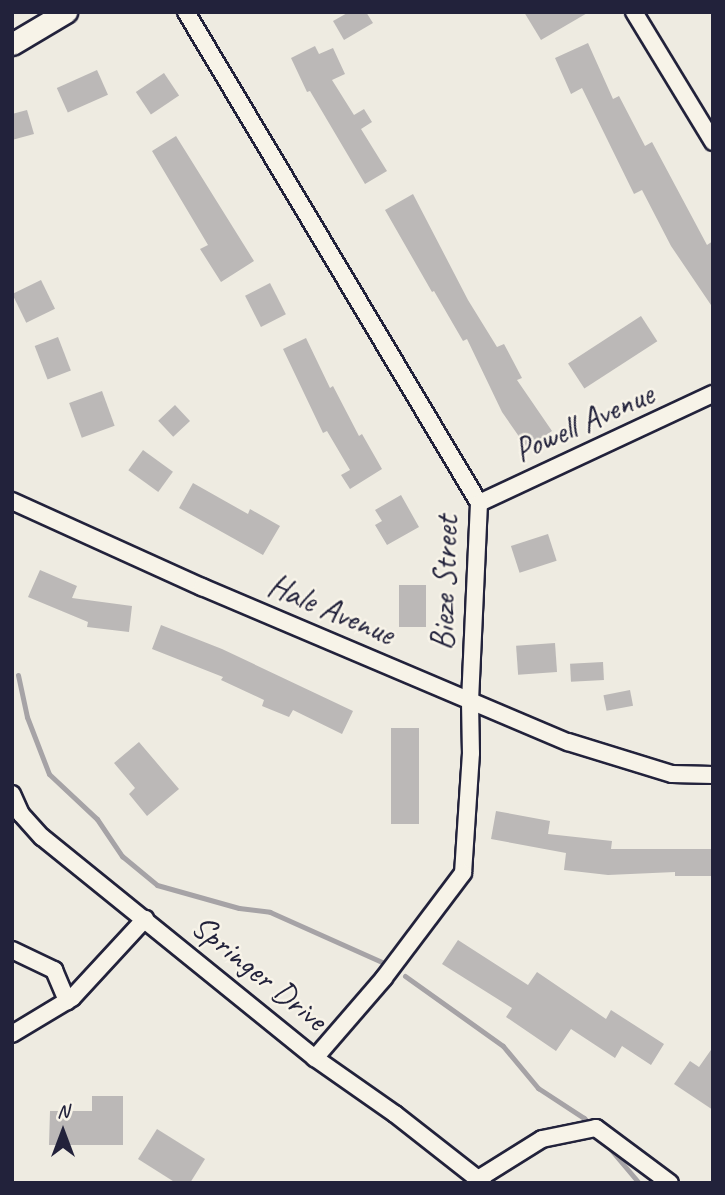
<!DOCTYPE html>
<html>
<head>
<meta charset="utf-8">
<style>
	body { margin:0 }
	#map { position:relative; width:725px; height:1195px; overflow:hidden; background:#eeebe1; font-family:Caveat,sans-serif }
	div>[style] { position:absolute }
	.stream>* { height:5px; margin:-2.5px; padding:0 2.5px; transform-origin:2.5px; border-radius:2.5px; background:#a6a3a6 }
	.building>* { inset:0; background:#bbb8b7; transform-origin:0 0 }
	.roads { filter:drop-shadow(2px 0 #22223b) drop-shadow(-2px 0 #22223b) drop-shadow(0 2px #22223b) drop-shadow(0 -2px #22223b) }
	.street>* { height:16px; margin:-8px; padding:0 8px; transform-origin:8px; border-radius:8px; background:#f7f3e8 }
	.secondary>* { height:21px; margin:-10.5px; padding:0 10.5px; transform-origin:10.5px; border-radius:10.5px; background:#f7f3e8 }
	span { translate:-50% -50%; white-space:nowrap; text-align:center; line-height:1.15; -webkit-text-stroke:5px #f7f3e8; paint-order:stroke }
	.street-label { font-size:33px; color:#22223b }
	.frame { position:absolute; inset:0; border:14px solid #22223b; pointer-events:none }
	.north { position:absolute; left:28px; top:1097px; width:70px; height:70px; -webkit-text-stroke:5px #f7f3e8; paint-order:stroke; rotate:0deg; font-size:19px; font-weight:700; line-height:28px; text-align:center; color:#22223b }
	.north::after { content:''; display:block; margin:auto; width:24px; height:32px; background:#22223b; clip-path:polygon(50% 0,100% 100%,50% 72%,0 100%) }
</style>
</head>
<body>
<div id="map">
	<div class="stream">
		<i style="left:18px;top:675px;width:43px;rotate:77.9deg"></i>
		<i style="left:27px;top:717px;width:61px;rotate:68.9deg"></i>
		<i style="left:49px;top:774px;width:66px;rotate:43.2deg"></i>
		<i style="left:97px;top:819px;width:45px;rotate:56deg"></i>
		<i style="left:122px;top:856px;width:45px;rotate:39.6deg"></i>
		<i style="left:157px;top:885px;width:85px;rotate:15.7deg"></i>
		<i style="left:239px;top:908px;width:31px;rotate:7deg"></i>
		<i style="left:270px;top:912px;width:125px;rotate:24.1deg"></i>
		<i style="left:405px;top:976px;width:120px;rotate:35.5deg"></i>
		<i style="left:503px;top:1046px;width:55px;rotate:50.2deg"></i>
		<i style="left:538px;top:1088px;width:55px;rotate:33.1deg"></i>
		<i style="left:584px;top:1118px;width:11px;rotate:45deg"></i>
		<i style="left:607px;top:1145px;width:50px;rotate:49.9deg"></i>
	</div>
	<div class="building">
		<i style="clip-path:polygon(349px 12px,366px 12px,373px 23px,344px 40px,333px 21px)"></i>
		<i style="clip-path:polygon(524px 12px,589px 12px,541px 40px)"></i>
		<i style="clip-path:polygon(588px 43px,613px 99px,619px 96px,645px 146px,652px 142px,707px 245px,713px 241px,713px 308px,671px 246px,642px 190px,634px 194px,582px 88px,571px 94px,555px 58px)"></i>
		<i style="clip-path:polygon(315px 46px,319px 54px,333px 48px,345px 74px,332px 80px,354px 115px,364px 109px,372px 122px,361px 129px,387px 171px,365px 184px,310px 91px,307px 92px,291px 58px)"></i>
		<i style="left:97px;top:70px;width:27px;height:44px;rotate:66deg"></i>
		<i style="left:164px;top:73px;width:27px;height:34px;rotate:56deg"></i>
		<i style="clip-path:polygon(27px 110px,34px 134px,12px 140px,12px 114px)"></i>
		<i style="clip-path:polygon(176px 136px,254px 261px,221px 282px,200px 249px,208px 245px,152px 151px)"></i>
		<i style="clip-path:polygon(413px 194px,468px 300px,497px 347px,504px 344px,522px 378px,517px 380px,552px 431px,527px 448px,502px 412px,467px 339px,463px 341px,434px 291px,432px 292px,385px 210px)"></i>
		<i style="left:41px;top:280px;width:32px;height:32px;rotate:64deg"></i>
		<i style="left:270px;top:283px;width:35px;height:28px;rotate:63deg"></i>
		<i style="left:641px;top:316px;width:30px;height:87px;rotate:57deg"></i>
		<i style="left:58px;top:337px;width:36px;height:25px;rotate:69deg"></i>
		<i style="clip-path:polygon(306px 338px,330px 388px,333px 386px,359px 436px,362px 434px,382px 469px,350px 489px,341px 475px,350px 470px,327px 431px,323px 433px,283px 349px)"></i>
		<i style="left:102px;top:391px;width:37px;height:35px;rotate:70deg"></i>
		<i style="left:175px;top:405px;width:22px;height:23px;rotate:47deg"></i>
		<i style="left:143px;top:450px;width:37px;height:25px;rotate:36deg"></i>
		<i style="clip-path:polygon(193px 483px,248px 514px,250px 509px,280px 526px,263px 555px,179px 508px)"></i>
		<i style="clip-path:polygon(401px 495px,419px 527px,387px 545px,375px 525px,382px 521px,375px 510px)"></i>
		<i style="left:548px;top:534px;width:28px;height:39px;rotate:72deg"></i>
		<i style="clip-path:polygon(40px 570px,77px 586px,72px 598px,132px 606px,129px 632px,87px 627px,88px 622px,28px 597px)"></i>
		<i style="left:399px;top:585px;width:27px;height:42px"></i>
		<i style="clip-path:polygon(161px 625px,222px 649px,353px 711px,342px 734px,293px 710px,289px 717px,262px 706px,264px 700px,221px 680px,223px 677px,152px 649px)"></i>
		<i style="left:555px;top:643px;width:29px;height:39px;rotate:86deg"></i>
		<i style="left:603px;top:662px;width:18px;height:33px;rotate:87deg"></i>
		<i style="left:630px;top:690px;width:16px;height:27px;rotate:79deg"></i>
		<i style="left:391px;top:728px;width:28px;height:96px"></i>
		<i style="clip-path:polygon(139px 742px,179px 789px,147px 816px,129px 794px,135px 788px,114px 763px)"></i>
		<i style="clip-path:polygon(496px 811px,550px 821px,548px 834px,612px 841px,611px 849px,713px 849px,713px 876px,675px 876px,675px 872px,608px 875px,564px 870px,566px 853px,491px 839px)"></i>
		<i style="clip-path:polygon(458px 940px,528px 985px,537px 972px,606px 1019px,611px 1010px,664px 1044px,651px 1065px,622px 1046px,615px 1058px,571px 1029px,556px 1051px,506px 1017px,512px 1008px,442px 964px)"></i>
		<i style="clip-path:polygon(713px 1047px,713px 1110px,674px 1084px,690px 1061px,699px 1067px)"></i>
		<i style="clip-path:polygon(92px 1096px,123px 1096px,123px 1145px,49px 1145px,50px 1111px,92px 1111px)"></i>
		<i style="clip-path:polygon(157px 1129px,205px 1159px,190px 1183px,176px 1183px,138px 1159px)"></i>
	</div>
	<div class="roads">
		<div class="street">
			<i style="left:186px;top:12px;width:572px;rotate:59.17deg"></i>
			<i style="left:479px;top:503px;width:199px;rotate:92.6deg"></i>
			<i style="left:470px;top:702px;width:51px;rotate:88.9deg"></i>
			<i style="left:471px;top:753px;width:120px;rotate:93.8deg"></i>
			<i style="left:463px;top:873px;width:131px;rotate:127deg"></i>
			<i style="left:384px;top:978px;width:106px;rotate:130.8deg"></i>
			<i style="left:634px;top:12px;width:152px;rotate:58.7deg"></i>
			<i style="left:12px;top:501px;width:209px;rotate:24.4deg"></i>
			<i style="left:202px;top:587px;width:397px;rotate:23deg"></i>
			<i style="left:568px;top:742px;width:109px;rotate:17.1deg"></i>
			<i style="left:672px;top:774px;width:41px;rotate:1.4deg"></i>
			<i style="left:479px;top:503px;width:258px;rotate:-25deg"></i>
			<i style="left:12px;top:794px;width:22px;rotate:66deg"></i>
			<i style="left:21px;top:814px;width:31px;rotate:48deg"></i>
			<i style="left:42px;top:837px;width:351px;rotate:39deg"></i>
			<i style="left:315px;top:1058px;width:98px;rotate:35deg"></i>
			<i style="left:395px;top:1114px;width:112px;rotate:38.1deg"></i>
			<i style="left:12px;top:950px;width:47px;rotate:25.5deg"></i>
			<i style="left:54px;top:970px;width:34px;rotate:67deg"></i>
			<i style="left:12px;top:1034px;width:70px;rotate:-31deg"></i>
			<i style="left:72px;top:998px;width:108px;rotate:-47.3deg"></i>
			<i style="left:478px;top:1179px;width:75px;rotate:-32deg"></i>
			<i style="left:542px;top:1139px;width:55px;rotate:-11.5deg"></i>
			<i style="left:596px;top:1128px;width:92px;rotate:36.6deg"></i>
		</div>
		<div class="secondary">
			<i style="left:12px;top:44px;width:63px;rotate:-30.7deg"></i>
		</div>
	</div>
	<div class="street-label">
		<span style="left:584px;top:423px;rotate:-24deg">Powell Avenue</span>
		<span style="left:445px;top:583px;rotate:-88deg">Bieze Street</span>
		<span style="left:331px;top:610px;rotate:23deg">Hale Avenue</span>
		<span style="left:259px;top:973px;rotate:39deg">Springer Drive</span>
	</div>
	<div class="frame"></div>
	<div class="north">N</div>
</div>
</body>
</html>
